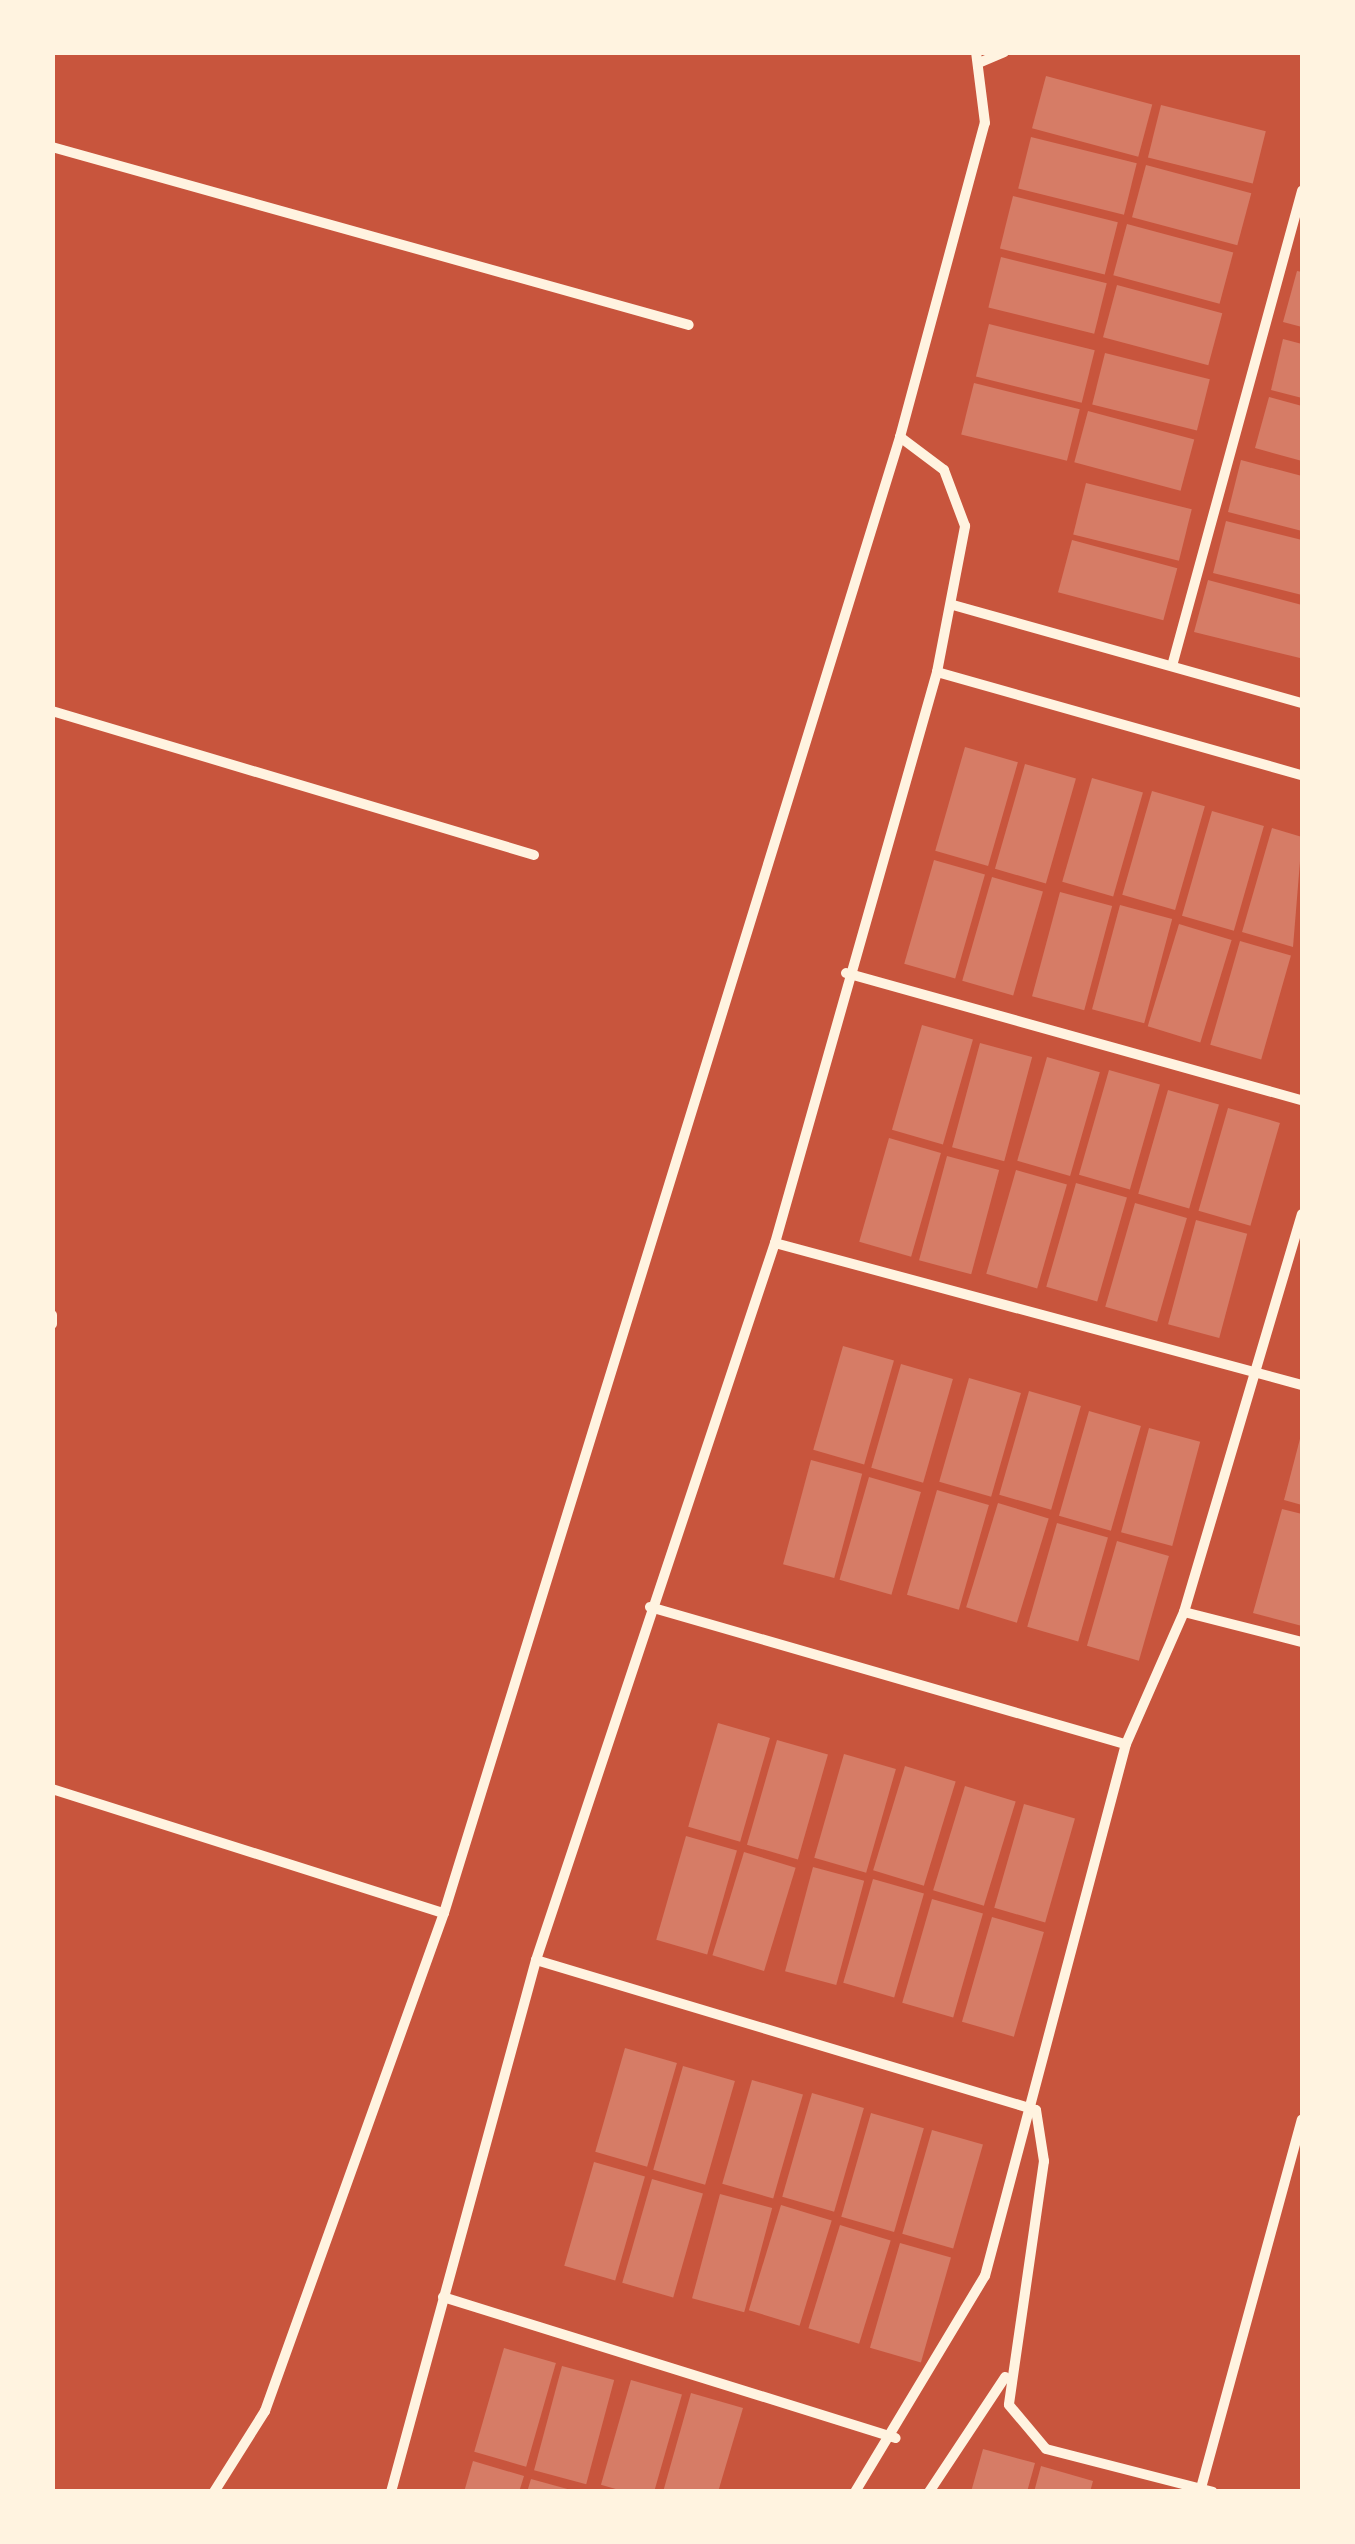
<!DOCTYPE html>
<html>
<head>
<meta charset="utf-8">
<style>
	body { margin:0 }
	#map { position:relative; width:1355px; height:2544px; overflow:hidden; background:#c8553d; font-family:"Space Grotesk",sans-serif }
	div>[style] { position:absolute }
	.building>* { inset:0; background:#d67c66; transform-origin:0 0 }
	.minor>* { height:10px; margin:-5px; padding:0 5px; transform-origin:5px; border-radius:5px; background:#fff3e0 }
	span { translate:-50% -50%; white-space:nowrap; text-align:center; line-height:1.15; -webkit-text-stroke:10px #fff3e0; paint-order:stroke }
	.frame { position:absolute; inset:0; border:55px solid #fff3e0; pointer-events:none }
</style>
</head>
<body>
<div id="map">
	<div class="building">
		<i style="left:1046px;top:76px;width:110px;height:54px;rotate:15deg"></i>
		<i style="left:1161px;top:105px;width:108px;height:54px;rotate:14deg"></i>
		<i style="left:1031px;top:137px;width:109px;height:53px;rotate:14deg"></i>
		<i style="left:1146px;top:165px;width:109px;height:54px;rotate:15deg"></i>
		<i style="left:1013px;top:196px;width:108px;height:54px;rotate:14deg"></i>
		<i style="left:1127px;top:224px;width:110px;height:53px;rotate:15deg"></i>
		<i style="left:1001px;top:257px;width:109px;height:52px;rotate:14deg"></i>
		<i style="clip-path:polygon(1297px 271px,1302px 272px,1302px 327px,1283px 322px)"></i>
		<i style="left:1117px;top:285px;width:109px;height:54px;rotate:15deg"></i>
		<i style="left:989px;top:324px;width:109px;height:54px;rotate:14deg"></i>
		<i style="clip-path:polygon(1283px 339px,1302px 344px,1302px 398px,1271px 390px)"></i>
		<i style="left:1105px;top:353px;width:108px;height:53px;rotate:14deg"></i>
		<i style="left:974px;top:383px;width:109px;height:53px;rotate:14deg"></i>
		<i style="clip-path:polygon(1269px 397px,1302px 406px,1302px 461px,1255px 448px)"></i>
		<i style="left:1088px;top:411px;width:110px;height:53px;rotate:15deg"></i>
		<i style="clip-path:polygon(1241px 460px,1302px 476px,1302px 531px,1228px 512px)"></i>
		<i style="left:1086px;top:483px;width:109px;height:53px;rotate:14deg"></i>
		<i style="clip-path:polygon(1226px 521px,1302px 540px,1302px 595px,1213px 573px)"></i>
		<i style="left:1072px;top:540px;width:109px;height:54px;rotate:15deg"></i>
		<i style="clip-path:polygon(1208px 580px,1302px 605px,1300px 658px,1194px 632px)"></i>
		<i style="left:965px;top:747px;width:55px;height:108px;rotate:16deg"></i>
		<i style="left:1025px;top:764px;width:53px;height:109px;rotate:16deg"></i>
		<i style="left:1092px;top:778px;width:53px;height:108px;rotate:16deg"></i>
		<i style="left:1152px;top:791px;width:55px;height:108px;rotate:16deg"></i>
		<i style="left:1212px;top:811px;width:54px;height:109px;rotate:16deg"></i>
		<i style="clip-path:polygon(1272px 828px,1302px 837px,1293px 947px,1242px 932px)"></i>
		<i style="left:934px;top:860px;width:53px;height:108px;rotate:16deg"></i>
		<i style="left:992px;top:877px;width:53px;height:108px;rotate:16deg"></i>
		<i style="left:1060px;top:892px;width:54px;height:108px;rotate:15deg"></i>
		<i style="left:1120px;top:905px;width:54px;height:108px;rotate:15deg"></i>
		<i style="left:1179px;top:924px;width:55px;height:107px;rotate:17deg"></i>
		<i style="left:1240px;top:941px;width:53px;height:108px;rotate:16deg"></i>
		<i style="left:922px;top:1025px;width:53px;height:109px;rotate:16deg"></i>
		<i style="left:980px;top:1043px;width:54px;height:108px;rotate:15deg"></i>
		<i style="left:1047px;top:1057px;width:55px;height:108px;rotate:16deg"></i>
		<i style="left:1109px;top:1070px;width:53px;height:109px;rotate:16deg"></i>
		<i style="left:1168px;top:1090px;width:53px;height:108px;rotate:16deg"></i>
		<i style="left:1228px;top:1108px;width:54px;height:107px;rotate:16deg"></i>
		<i style="left:889px;top:1138px;width:54px;height:108px;rotate:16deg"></i>
		<i style="left:947px;top:1156px;width:54px;height:108px;rotate:15deg"></i>
		<i style="left:1016px;top:1170px;width:53px;height:108px;rotate:16deg"></i>
		<i style="left:1076px;top:1183px;width:53px;height:108px;rotate:16deg"></i>
		<i style="left:1135px;top:1203px;width:54px;height:108px;rotate:16deg"></i>
		<i style="left:1196px;top:1220px;width:53px;height:108px;rotate:15deg"></i>
		<i style="left:843px;top:1346px;width:53px;height:108px;rotate:16deg"></i>
		<i style="left:901px;top:1364px;width:54px;height:108px;rotate:16deg"></i>
		<i style="left:969px;top:1378px;width:54px;height:108px;rotate:16deg"></i>
		<i style="left:1029px;top:1391px;width:54px;height:108px;rotate:16deg"></i>
		<i style="left:1089px;top:1411px;width:54px;height:109px;rotate:16deg"></i>
		<i style="left:1149px;top:1428px;width:53px;height:108px;rotate:15deg"></i>
		<i style="clip-path:polygon(1301px 1435px,1302px 1435px,1302px 1505px,1284px 1500px)"></i>
		<i style="left:811px;top:1460px;width:53px;height:108px;rotate:15deg"></i>
		<i style="left:869px;top:1477px;width:54px;height:107px;rotate:16deg"></i>
		<i style="left:937px;top:1490px;width:54px;height:109px;rotate:16deg"></i>
		<i style="left:998px;top:1503px;width:53px;height:109px;rotate:17deg"></i>
		<i style="clip-path:polygon(1282px 1509px,1302px 1514px,1302px 1626px,1253px 1613px)"></i>
		<i style="left:1057px;top:1523px;width:53px;height:108px;rotate:16deg"></i>
		<i style="left:1117px;top:1541px;width:54px;height:109px;rotate:16deg"></i>
		<i style="left:718px;top:1723px;width:54px;height:108px;rotate:16deg"></i>
		<i style="left:777px;top:1740px;width:53px;height:109px;rotate:16deg"></i>
		<i style="left:844px;top:1754px;width:54px;height:108px;rotate:16deg"></i>
		<i style="left:905px;top:1766px;width:53px;height:109px;rotate:17deg"></i>
		<i style="left:965px;top:1786px;width:53px;height:109px;rotate:17deg"></i>
		<i style="left:1024px;top:1804px;width:53px;height:108px;rotate:16deg"></i>
		<i style="left:686px;top:1836px;width:53px;height:108px;rotate:16deg"></i>
		<i style="left:744px;top:1852px;width:54px;height:108px;rotate:17deg"></i>
		<i style="left:813px;top:1867px;width:53px;height:108px;rotate:15deg"></i>
		<i style="left:873px;top:1879px;width:53px;height:108px;rotate:16deg"></i>
		<i style="left:932px;top:1899px;width:53px;height:108px;rotate:16deg"></i>
		<i style="left:992px;top:1917px;width:54px;height:109px;rotate:16deg"></i>
		<i style="left:625px;top:2048px;width:54px;height:108px;rotate:16deg"></i>
		<i style="left:683px;top:2066px;width:54px;height:108px;rotate:16deg"></i>
		<i style="left:752px;top:2080px;width:53px;height:108px;rotate:16deg"></i>
		<i style="left:812px;top:2093px;width:54px;height:108px;rotate:16deg"></i>
		<i style="left:871px;top:2113px;width:55px;height:108px;rotate:16deg"></i>
		<i style="left:932px;top:2130px;width:53px;height:108px;rotate:16deg"></i>
		<i style="left:594px;top:2162px;width:53px;height:108px;rotate:16deg"></i>
		<i style="left:652px;top:2179px;width:53px;height:108px;rotate:16deg"></i>
		<i style="left:720px;top:2194px;width:54px;height:108px;rotate:15deg"></i>
		<i style="left:781px;top:2205px;width:53px;height:110px;rotate:17deg"></i>
		<i style="left:840px;top:2225px;width:53px;height:108px;rotate:17deg"></i>
		<i style="left:900px;top:2243px;width:53px;height:109px;rotate:16deg"></i>
		<i style="left:504px;top:2348px;width:54px;height:108px;rotate:16deg"></i>
		<i style="left:562px;top:2366px;width:54px;height:108px;rotate:15deg"></i>
		<i style="left:631px;top:2380px;width:53px;height:109px;rotate:16deg"></i>
		<i style="clip-path:polygon(691px 2393px,743px 2408px,718px 2492px,663px 2492px)"></i>
		<i style="clip-path:polygon(983px 2449px,1035px 2463px,1027px 2492px,971px 2492px)"></i>
		<i style="clip-path:polygon(473px 2461px,524px 2476px,519px 2492px,464px 2492px)"></i>
		<i style="clip-path:polygon(1041px 2466px,1093px 2481px,1090px 2492px,1034px 2492px)"></i>
		<i style="clip-path:polygon(531px 2479px,571px 2490px,571px 2492px,527px 2492px)"></i>
	</div>
	<div class="minor">
		<i style="left:981px;top:62px;width:25px;rotate:-23deg"></i>
		<i style="left:52px;top:147px;width:661px;rotate:15.61deg"></i>
		<i style="left:953px;top:605px;width:362px;rotate:15.7deg"></i>
		<i style="left:1172px;top:666px;width:493px;rotate:-74.7deg"></i>
		<i style="left:937px;top:672px;width:379px;rotate:15.8deg"></i>
		<i style="left:52px;top:711px;width:503px;rotate:16.63deg"></i>
		<i style="left:846px;top:973px;width:473px;rotate:15.6deg"></i>
		<i style="left:775px;top:1243px;width:546px;rotate:15.08deg"></i>
		<i style="left:52px;top:1315px;width:9px;rotate:90deg"></i>
		<i style="left:650px;top:1607px;width:495px;rotate:16.1deg"></i>
		<i style="left:1184px;top:1612px;width:122px;rotate:14.3deg"></i>
		<i style="left:52px;top:1789px;width:411px;rotate:17.6deg"></i>
		<i style="left:536px;top:1960px;width:522px;rotate:16.7deg"></i>
		<i style="left:1036px;top:2110px;width:52px;rotate:81.1deg"></i>
		<i style="left:1044px;top:2161px;width:246px;rotate:98.2deg"></i>
		<i style="left:1009px;top:2405px;width:57px;rotate:49.9deg"></i>
		<i style="left:1046px;top:2449px;width:172px;rotate:14.4deg"></i>
		<i style="left:443px;top:2297px;width:474px;rotate:17.3deg"></i>
		<i style="left:1201px;top:2488px;width:382px;rotate:-74.7deg"></i>
		<i style="left:214px;top:2492px;width:96px;rotate:-57.8deg"></i>
		<i style="left:265px;top:2411px;width:529px;rotate:-70.23deg"></i>
		<i style="left:444px;top:1913px;width:1545px;rotate:-72.83deg"></i>
		<i style="left:900px;top:437px;width:325px;rotate:-74.9deg"></i>
		<i style="left:985px;top:123px;width:72px;rotate:-97.2deg"></i>
		<i style="left:391px;top:2492px;width:551px;rotate:-74.75deg"></i>
		<i style="left:536px;top:1960px;width:756px;rotate:-71.57deg"></i>
		<i style="left:775px;top:1243px;width:594px;rotate:-74.16deg"></i>
		<i style="left:937px;top:672px;width:149px;rotate:-79.1deg"></i>
		<i style="left:965px;top:526px;width:60px;rotate:-110.6deg"></i>
		<i style="left:944px;top:470px;width:55px;rotate:-143.1deg"></i>
		<i style="left:855px;top:2492px;width:252px;rotate:-59deg"></i>
		<i style="left:985px;top:2276px;width:550px;rotate:-75.16deg"></i>
		<i style="left:1126px;top:1744px;width:144px;rotate:-66.3deg"></i>
		<i style="left:1184px;top:1612px;width:415px;rotate:-73.5deg"></i>
		<i style="left:929px;top:2492px;width:138px;rotate:-56.5deg"></i>
	</div>
	<div class="frame"></div>
</div>
</body>
</html>
